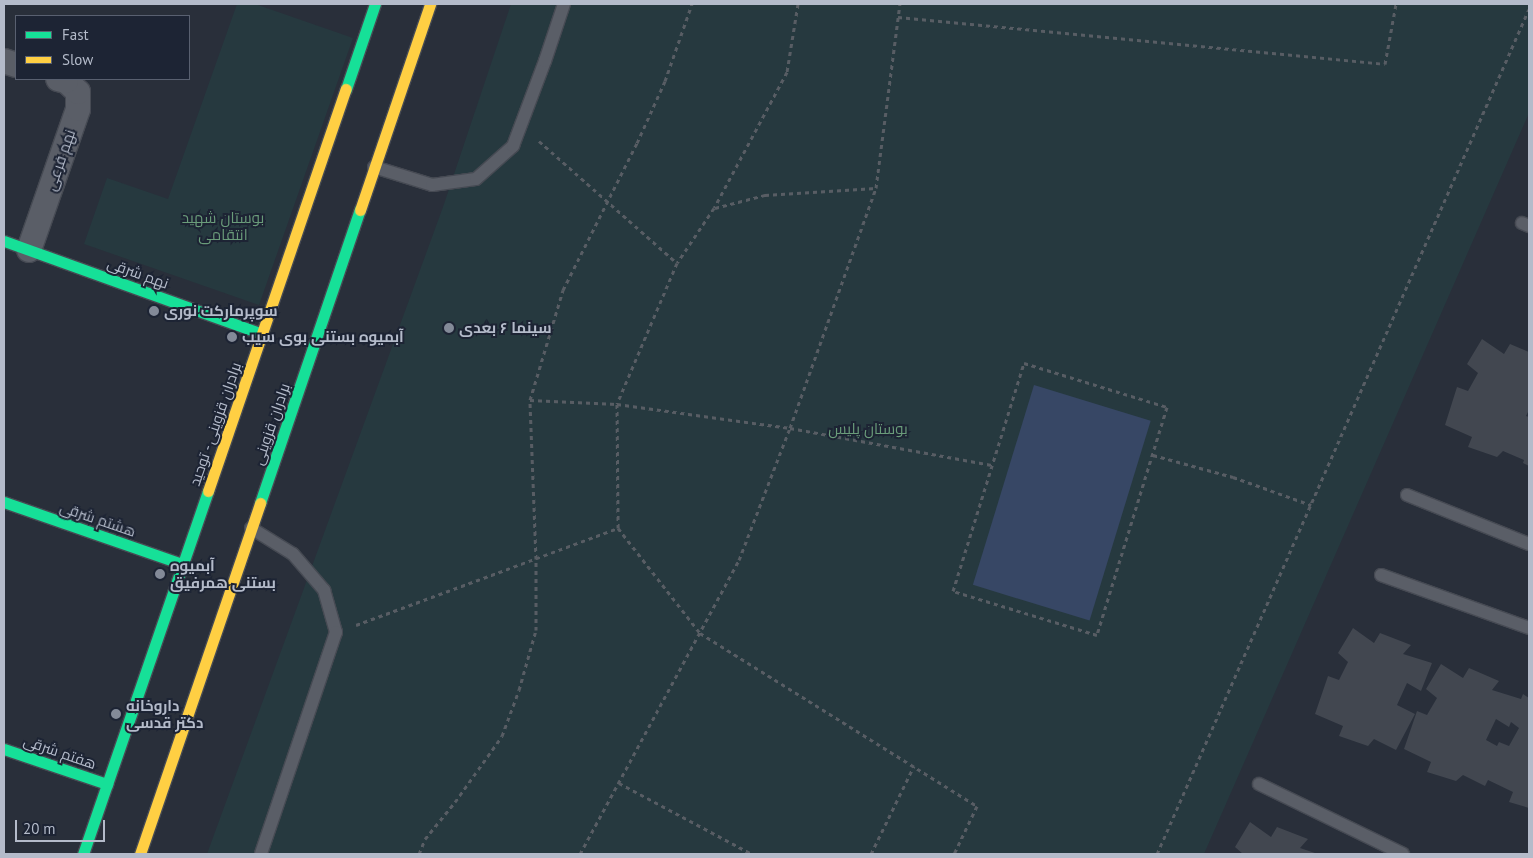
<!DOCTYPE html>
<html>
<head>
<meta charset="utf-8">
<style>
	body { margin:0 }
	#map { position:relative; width:1533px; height:858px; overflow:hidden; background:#292f3a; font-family:"PT Sans",Cairo,sans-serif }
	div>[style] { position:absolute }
	.green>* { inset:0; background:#26393f }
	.water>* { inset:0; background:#374765; transform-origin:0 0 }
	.building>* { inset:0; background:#424750 }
	.path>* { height:3px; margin-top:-1.5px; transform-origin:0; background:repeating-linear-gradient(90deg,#585d64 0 4px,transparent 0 8px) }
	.roads { filter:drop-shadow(1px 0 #464a53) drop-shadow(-1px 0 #464a53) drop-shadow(0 1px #464a53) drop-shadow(0 -1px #464a53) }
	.lane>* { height:12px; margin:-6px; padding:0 6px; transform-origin:6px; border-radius:6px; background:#5a5e67 }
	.street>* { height:24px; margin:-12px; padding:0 12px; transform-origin:12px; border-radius:12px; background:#5a5e67 }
	.fast>* { height:11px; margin:-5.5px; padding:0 5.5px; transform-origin:5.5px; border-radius:5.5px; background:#16e098 }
	.slow>* { height:11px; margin:-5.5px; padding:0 5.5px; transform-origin:5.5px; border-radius:5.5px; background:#ffcf43 }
	.dots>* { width:14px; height:14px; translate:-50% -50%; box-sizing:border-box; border:2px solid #1d2434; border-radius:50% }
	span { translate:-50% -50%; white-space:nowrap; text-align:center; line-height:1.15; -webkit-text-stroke:4px #1d2434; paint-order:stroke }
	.street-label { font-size:15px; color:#b4bbca }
	.park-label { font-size:15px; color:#6a9c7a }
	.poi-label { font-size:15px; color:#b4bbca; font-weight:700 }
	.left { translate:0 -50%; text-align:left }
	.frame { position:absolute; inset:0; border:5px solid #b4bbca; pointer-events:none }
	.legend { position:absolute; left:15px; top:15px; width:175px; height:65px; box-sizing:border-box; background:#1d2434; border:1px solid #596070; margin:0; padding:6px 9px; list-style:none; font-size:15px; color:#b4bbca }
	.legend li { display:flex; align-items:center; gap:10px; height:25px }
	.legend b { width:25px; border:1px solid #596070 }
	.scale { position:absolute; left:15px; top:820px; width:90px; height:22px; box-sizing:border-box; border:2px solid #b4bbca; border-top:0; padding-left:6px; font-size:15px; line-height:18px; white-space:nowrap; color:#b4bbca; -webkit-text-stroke:4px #1d2434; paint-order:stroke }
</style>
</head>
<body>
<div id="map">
	<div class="green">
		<i style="clip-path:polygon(237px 4px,255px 4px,353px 38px,259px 305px,84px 244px,107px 178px,168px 199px)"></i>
		<i style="clip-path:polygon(511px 4px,1529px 4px,1529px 113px,1204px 854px,207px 854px,443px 207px)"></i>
	</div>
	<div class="water">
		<i style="left:1034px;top:385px;width:122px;height:209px;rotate:17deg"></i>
	</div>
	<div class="building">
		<i style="clip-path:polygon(1482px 339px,1504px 354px,1510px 344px,1529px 352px,1529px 410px,1526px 416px,1529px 417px,1529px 466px,1523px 463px,1524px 460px,1503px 451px,1497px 457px,1468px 447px,1472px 437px,1445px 425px,1457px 387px,1468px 391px,1478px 373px,1467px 364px)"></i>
		<i style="clip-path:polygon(1353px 628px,1374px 643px,1380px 633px,1411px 645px,1403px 654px,1432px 663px,1421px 691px,1407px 683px,1397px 705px,1415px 714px,1396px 750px,1374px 739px,1368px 746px,1339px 736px,1343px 726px,1315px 714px,1328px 676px,1339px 680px,1348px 662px,1338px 653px)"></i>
		<i style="clip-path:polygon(evenodd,1441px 664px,1463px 678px,1469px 668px,1499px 681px,1492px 690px,1521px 699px,1523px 694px,1529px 698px,1529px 808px,1509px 802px,1513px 792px,1488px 780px,1485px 786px,1463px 775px,1456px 781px,1427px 772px,1431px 762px,1404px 749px,1417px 711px,1427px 715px,1437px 698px,1426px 689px,1441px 664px,1496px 719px,1509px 727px,1511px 722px,1519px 728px,1509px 746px,1499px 742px,1497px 746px,1486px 740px,1496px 719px)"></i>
		<i style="clip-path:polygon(1250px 822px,1271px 837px,1277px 827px,1308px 839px,1300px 848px,1318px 854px,1243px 854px,1235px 847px)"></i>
	</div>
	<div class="path">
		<i style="left:798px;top:4px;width:69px;rotate:99.2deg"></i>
		<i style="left:787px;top:72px;width:154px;rotate:118.2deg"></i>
		<i style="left:714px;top:208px;width:66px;rotate:123.9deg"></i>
		<i style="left:677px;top:263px;width:153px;rotate:113.1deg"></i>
		<i style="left:617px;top:404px;width:124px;rotate:89.5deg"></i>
		<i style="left:618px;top:528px;width:133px;rotate:52deg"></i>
		<i style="left:700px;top:633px;width:327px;rotate:32deg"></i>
		<i style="left:977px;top:806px;width:53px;rotate:115.6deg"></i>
		<i style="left:898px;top:17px;width:489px;rotate:5.5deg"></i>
		<i style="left:1385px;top:64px;width:61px;rotate:-79.6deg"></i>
		<i style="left:539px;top:141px;width:184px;rotate:41.5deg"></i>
		<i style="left:715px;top:208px;width:52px;rotate:-14.6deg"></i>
		<i style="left:765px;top:195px;width:111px;rotate:-3.6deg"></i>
		<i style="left:1024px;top:363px;width:150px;rotate:17.1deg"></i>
		<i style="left:1167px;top:407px;width:239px;rotate:107.1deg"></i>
		<i style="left:1097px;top:635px;width:151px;rotate:-163deg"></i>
		<i style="left:953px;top:591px;width:239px;rotate:-72.7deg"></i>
		<i style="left:530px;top:400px;width:87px;rotate:2.6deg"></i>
		<i style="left:617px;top:404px;width:175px;rotate:7.9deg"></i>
		<i style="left:790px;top:428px;width:205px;rotate:10.4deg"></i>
		<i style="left:1153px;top:455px;width:83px;rotate:15.4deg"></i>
		<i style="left:1233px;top:477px;width:83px;rotate:19.7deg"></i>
		<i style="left:356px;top:625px;width:279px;rotate:-20.3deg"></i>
		<i style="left:619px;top:783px;width:151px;rotate:28.1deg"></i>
		<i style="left:419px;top:854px;width:16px;rotate:-68deg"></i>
		<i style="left:425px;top:839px;width:48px;rotate:-51deg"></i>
		<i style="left:455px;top:802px;width:81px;rotate:-54.5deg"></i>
		<i style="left:502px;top:736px;width:49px;rotate:-69.7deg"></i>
		<i style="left:519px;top:690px;width:62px;rotate:-74.2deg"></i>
		<i style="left:536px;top:630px;width:71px;rotate:-90deg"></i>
		<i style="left:536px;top:559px;width:159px;rotate:-92.2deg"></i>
		<i style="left:530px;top:400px;width:115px;rotate:-73.3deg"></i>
		<i style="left:563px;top:290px;width:165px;rotate:-63.3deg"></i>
		<i style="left:637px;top:143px;width:68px;rotate:-65.7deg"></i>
		<i style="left:665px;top:81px;width:82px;rotate:-70.7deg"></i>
		<i style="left:580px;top:854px;width:334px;rotate:-61.6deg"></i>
		<i style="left:739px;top:560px;width:142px;rotate:-68.9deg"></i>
		<i style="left:790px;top:428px;width:255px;rotate:-70.3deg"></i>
		<i style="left:876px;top:188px;width:186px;rotate:-82.6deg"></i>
		<i style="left:871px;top:854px;width:98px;rotate:-64deg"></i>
		<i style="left:1157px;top:854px;width:923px;rotate:-66.24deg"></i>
	</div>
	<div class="roads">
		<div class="lane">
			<i style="left:374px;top:167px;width:61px;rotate:17.2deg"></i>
			<i style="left:432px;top:185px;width:44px;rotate:-7.8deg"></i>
			<i style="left:476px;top:179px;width:50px;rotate:-41.7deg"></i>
			<i style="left:513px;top:146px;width:91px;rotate:-69.4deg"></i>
			<i style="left:545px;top:61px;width:60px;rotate:-71.6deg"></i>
			<i style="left:1522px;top:223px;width:8px;rotate:23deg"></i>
			<i style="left:1407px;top:495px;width:131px;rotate:21.9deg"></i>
			<i style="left:251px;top:528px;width:49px;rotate:31.8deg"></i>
			<i style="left:293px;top:554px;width:48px;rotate:49.3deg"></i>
			<i style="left:324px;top:590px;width:44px;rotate:74.1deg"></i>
			<i style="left:336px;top:632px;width:234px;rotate:108.7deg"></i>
			<i style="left:1381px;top:575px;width:157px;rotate:19.7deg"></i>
			<i style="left:1259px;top:784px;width:160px;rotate:25.9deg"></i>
		</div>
		<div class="street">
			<i style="left:4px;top:61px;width:13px;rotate:18deg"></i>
			<i style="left:29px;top:250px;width:149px;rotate:-70.8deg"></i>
			<i style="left:78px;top:109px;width:17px;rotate:-90deg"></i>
			<i style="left:78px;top:92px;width:16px;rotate:-137deg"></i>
			<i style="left:66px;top:81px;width:8px;rotate:-166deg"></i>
		</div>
		<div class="fast">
			<i style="left:346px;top:89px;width:90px;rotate:-71.2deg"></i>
			<i style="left:4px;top:241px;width:274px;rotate:19.8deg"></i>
			<i style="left:4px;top:502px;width:188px;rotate:19.2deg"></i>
			<i style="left:260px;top:503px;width:310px;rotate:-71.2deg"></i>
			<i style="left:4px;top:749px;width:109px;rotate:18.8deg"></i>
			<i style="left:83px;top:854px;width:384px;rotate:-71deg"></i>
		</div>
		<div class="slow">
			<i style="left:360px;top:210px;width:218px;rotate:-71.2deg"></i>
			<i style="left:208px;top:491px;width:425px;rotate:-71.1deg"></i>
			<i style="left:140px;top:854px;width:371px;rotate:-71.1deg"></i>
		</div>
	</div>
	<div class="dots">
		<i style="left:154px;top:311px;background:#838a98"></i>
		<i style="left:449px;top:328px;background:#838a98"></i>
		<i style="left:232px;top:337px;background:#838a98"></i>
		<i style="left:160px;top:574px;background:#838a98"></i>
		<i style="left:116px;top:714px;background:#838a98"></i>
	</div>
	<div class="street-label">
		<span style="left:60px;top:160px;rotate:-71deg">نهم فرعی</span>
		<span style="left:138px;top:273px;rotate:20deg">نهم شرقی</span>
		<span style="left:215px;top:424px;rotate:-71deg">برادران قزوینی - توحید</span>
		<span style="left:271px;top:424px;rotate:-71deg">برادران قزوینی</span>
		<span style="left:98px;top:519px;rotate:19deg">هشتم شرقی</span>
		<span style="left:60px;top:752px;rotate:19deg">هفتم شرقی</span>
	</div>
	<div class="park-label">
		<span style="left:223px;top:226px">بوستان شهید<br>انتقامی</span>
		<span style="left:868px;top:429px">بوستان پلیس</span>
	</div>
	<div class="poi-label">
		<span class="left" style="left:164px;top:311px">سوپرمارکت نوری</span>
		<span class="left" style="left:459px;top:328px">سینما ۶ بعدی</span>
		<span class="left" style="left:242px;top:337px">آبمیوه بستنی بوی سیب</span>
		<span class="left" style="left:170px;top:574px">آبمیوه<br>بستنی همرفیق</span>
		<span class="left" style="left:126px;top:714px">داروخانه<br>دکتر قدسی</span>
	</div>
	<div class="frame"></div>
	<ul class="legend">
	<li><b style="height:6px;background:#16e098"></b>Fast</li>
	<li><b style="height:6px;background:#ffcf43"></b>Slow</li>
	</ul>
	<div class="scale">20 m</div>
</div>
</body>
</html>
